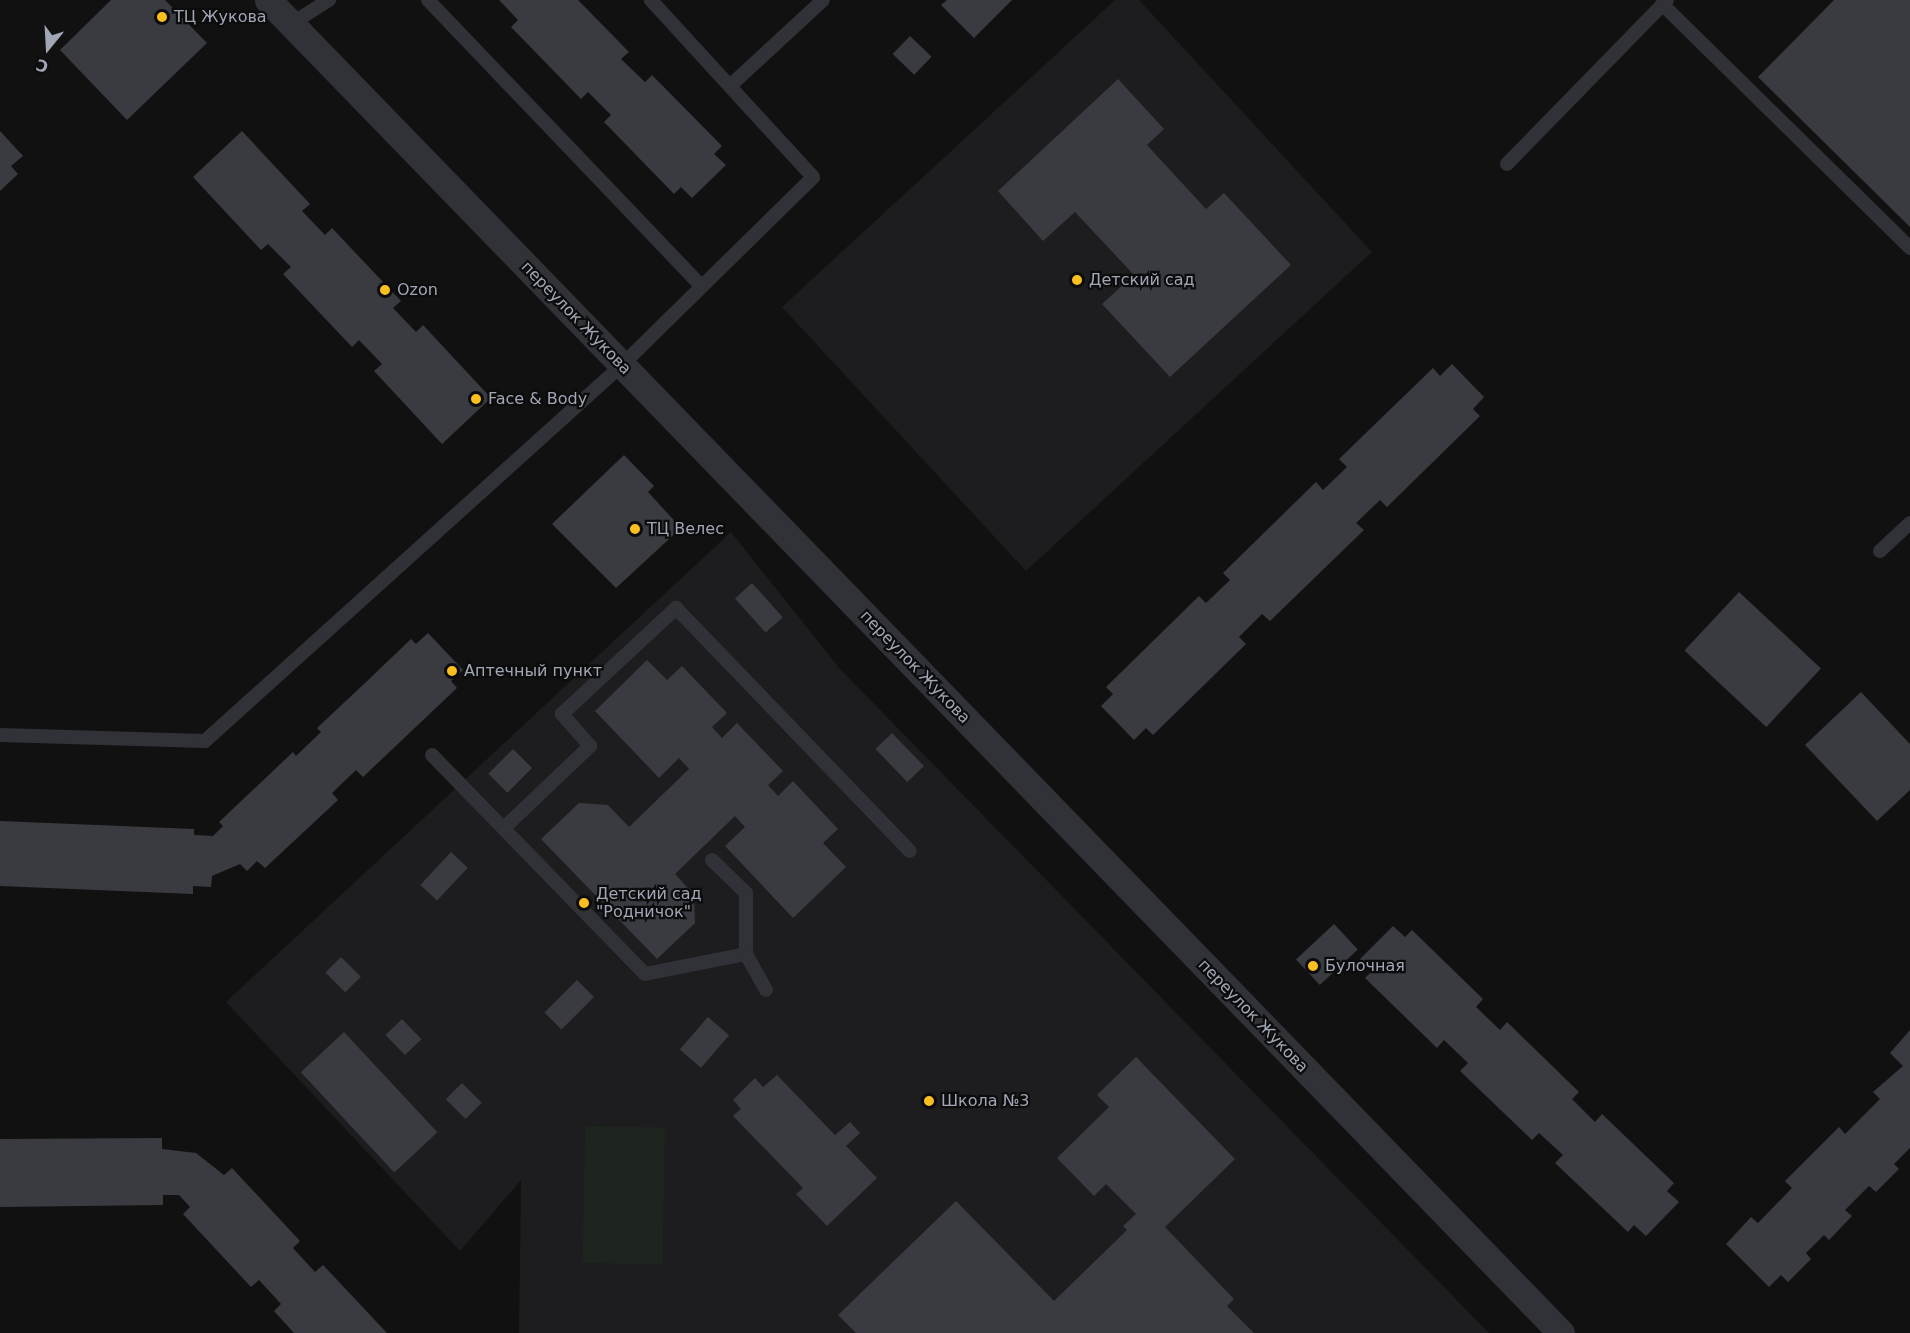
<!DOCTYPE html>
<html>
<head>
<meta charset="utf-8">
<style>
	body { margin:0 }
	#map { position:relative; width:1910px; height:1333px; overflow:hidden; background:#111112; font-family:"DejaVu Sans",sans-serif }
	div>[style] { position:absolute }
	.built>* { inset:0; background:#1d1d1f }
	.green>* { inset:0; background:#1d251e; transform-origin:0 0 }
	.building>* { inset:0; background:#3a3b40; transform-origin:0 0 }
	.lane>* { height:14px; margin:-7px; padding:0 7px; transform-origin:7px; border-radius:7px; background:#313237 }
	.street>* { height:27px; margin:-13.5px; padding:0 13.5px; transform-origin:13.5px; border-radius:13.5px; background:#313237 }
	.dots>* { width:16px; height:16px; translate:-50% -50%; box-sizing:border-box; border:3px solid #0c0c0d; border-radius:50% }
	span { translate:-50% -50%; white-space:nowrap; text-align:center; line-height:1.15; -webkit-text-stroke:4.5px #0c0c0d; paint-order:stroke }
	.poi-label { font-size:16px; color:#a1a6b4 }
	.left { translate:0 -50%; text-align:left }
	.street-label { font-size:16px; color:#a1a6b4 }
	.north { position:absolute; left:18px; top:18px; width:60px; height:60px; -webkit-text-stroke:4px #0c0c0d; paint-order:stroke; rotate:198deg; font-size:16px; font-weight:700; line-height:24px; text-align:center; color:#a1a6b4 }
	.north::after { content:''; display:block; margin:auto; width:21px; height:27px; background:#a1a6b4; clip-path:polygon(50% 0,100% 100%,50% 72%,0 100%) }
</style>
</head>
<body>
<div id="map">
	<div class="built">
		<i style="clip-path:polygon(1115px 0,1139px 0,1372px 252px,1026px 571px,782px 307px)"></i>
		<i style="clip-path:polygon(731px 532px,840px 669px,1489px 1333px,519px 1333px,521px 1180px,460px 1251px,226px 1002px)"></i>
	</div>
	<div class="green">
		<i style="left:585px;top:1126px;width:80px;height:137px;rotate:1deg"></i>
	</div>
	<div class="building">
		<i style="clip-path:polygon(111px 0,165px 0,207px 43px,127px 120px,60px 50px)"></i>
		<i style="clip-path:polygon(499px 0,578px 0,629px 52px,621px 59px,645px 82px,652px 75px,722px 146px,714px 154px,726px 165px,692px 198px,681px 187px,674px 194px,604px 122px,611px 115px,588px 92px,581px 99px,511px 27px,518px 20px)"></i>
		<i style="clip-path:polygon(947px 0,1012px 0,974px 38px,941px 5px)"></i>
		<i style="clip-path:polygon(1834px 0,1910px 0,1910px 227px,1758px 77px)"></i>
		<i style="left:910px;top:36px;width:30px;height:25px;rotate:44deg"></i>
		<i style="clip-path:polygon(1118px 79px,1164px 129px,1147px 145px,1206px 209px,1224px 193px,1291px 265px,1170px 377px,1102px 304px,1134px 275px,1075px 212px,1043px 241px,998px 191px)"></i>
		<i style="clip-path:polygon(0 131px,23px 156px,11px 166px,18px 174px,0 191px)"></i>
		<i style="clip-path:polygon(242px 131px,310px 204px,302px 211px,325px 235px,332px 228px,401px 301px,393px 308px,416px 332px,423px 325px,491px 398px,442px 444px,374px 371px,382px 364px,359px 340px,352px 347px,283px 274px,291px 267px,268px 244px,261px 250px,193px 177px)"></i>
		<i style="clip-path:polygon(1452px 364px,1484px 397px,1473px 409px,1480px 416px,1387px 507px,1380px 500px,1356px 523px,1364px 530px,1270px 621px,1262px 614px,1239px 637px,1246px 644px,1153px 735px,1146px 728px,1134px 740px,1101px 706px,1113px 694px,1106px 687px,1199px 596px,1206px 603px,1230px 580px,1223px 573px,1316px 482px,1323px 490px,1347px 467px,1339px 459px,1433px 368px,1440px 376px)"></i>
		<i style="clip-path:polygon(624px 455px,654px 486px,648px 492px,681px 528px,616px 588px,552px 524px)"></i>
		<i style="left:752px;top:583px;width:46px;height:23px;rotate:48deg"></i>
		<i style="left:1739px;top:592px;width:112px;height:80px;rotate:43deg"></i>
		<i style="clip-path:polygon(428px 633px,463px 670px,451px 681px,457px 688px,363px 777px,356px 770px,332px 793px,338px 800px,265px 868px,257px 861px,247px 871px,240px 864px,212px 876px,211px 887px,193px 886px,193px 894px,0 886px,0 821px,194px 829px,194px 835px,213px 836px,223px 826px,219px 822px,293px 752px,296px 756px,321px 732px,317px 728px,365px 683px,411px 639px,416px 644px)"></i>
		<i style="clip-path:polygon(647px 660px,667px 680px,682px 666px,727px 713px,712px 727px,722px 738px,737px 723px,783px 771px,768px 785px,778px 796px,793px 781px,838px 829px,823px 843px,846px 867px,793px 918px,725px 846px,745px 827px,735px 816px,675px 874px,694px 895px,695px 923px,657px 959px,541px 839px,579px 803px,608px 805px,629px 827px,689px 769px,679px 758px,659px 778px,595px 711px)"></i>
		<i style="clip-path:polygon(1861px 692px,1910px 744px,1910px 790px,1877px 821px,1805px 745px)"></i>
		<i style="left:892px;top:733px;width:46px;height:23px;rotate:46deg"></i>
		<i style="left:513px;top:749px;width:27px;height:35px;rotate:45deg"></i>
		<i style="left:451px;top:852px;width:23px;height:45px;rotate:43deg"></i>
		<i style="left:1334px;top:924px;width:35px;height:52px;rotate:47deg"></i>
		<i style="clip-path:polygon(1393px 926px,1405px 937px,1412px 930px,1483px 999px,1476px 1007px,1500px 1030px,1507px 1022px,1579px 1092px,1572px 1099px,1595px 1122px,1602px 1114px,1674px 1183px,1667px 1191px,1679px 1202px,1646px 1236px,1634px 1225px,1628px 1232px,1555px 1163px,1563px 1155px,1539px 1133px,1532px 1140px,1460px 1071px,1468px 1063px,1444px 1040px,1437px 1048px,1365px 978px,1372px 971px,1360px 959px)"></i>
		<i style="left:341px;top:957px;width:28px;height:22px;rotate:45deg"></i>
		<i style="left:577px;top:980px;width:24px;height:46px;rotate:45deg"></i>
		<i style="left:708px;top:1017px;width:28px;height:43px;rotate:41deg"></i>
		<i style="left:402px;top:1019px;width:28px;height:23px;rotate:46deg"></i>
		<i style="clip-path:polygon(1910px 1030px,1910px 1148px,1894px 1164px,1899px 1169px,1876px 1192px,1869px 1186px,1845px 1210px,1852px 1216px,1829px 1240px,1824px 1235px,1806px 1253px,1811px 1259px,1788px 1282px,1781px 1275px,1769px 1287px,1726px 1244px,1751px 1217px,1758px 1223px,1792px 1188px,1785px 1181px,1839px 1127px,1845px 1134px,1880px 1099px,1873px 1092px,1903px 1066px,1890px 1053px)"></i>
		<i style="left:344px;top:1032px;width:137px;height:59px;rotate:47deg"></i>
		<i style="clip-path:polygon(1136px 1057px,1235px 1159px,1165px 1227px,1234px 1299px,1227px 1306px,1254px 1333px,856px 1333px,838px 1315px,956px 1201px,1054px 1301px,1127px 1230px,1123px 1226px,1136px 1214px,1106px 1184px,1094px 1196px,1057px 1158px,1109px 1107px,1097px 1095px)"></i>
		<i style="clip-path:polygon(777px 1075px,835px 1135px,850px 1122px,860px 1133px,846px 1146px,877px 1178px,827px 1226px,796px 1194px,803px 1188px,733px 1116px,741px 1109px,733px 1100px,755px 1078px,763px 1087px)"></i>
		<i style="left:462px;top:1083px;width:28px;height:23px;rotate:45deg"></i>
		<i style="clip-path:polygon(162px 1138px,162px 1149px,196px 1153px,224px 1175px,232px 1168px,300px 1241px,293px 1248px,315px 1272px,323px 1265px,387px 1333px,294px 1333px,274px 1311px,281px 1304px,259px 1280px,251px 1287px,183px 1214px,190px 1207px,179px 1195px,163px 1195px,163px 1205px,0 1207px,0 1139px)"></i>
	</div>
	<div class="lane">
		<i style="left:428px;top:0;width:395px;rotate:46.3deg"></i>
		<i style="left:1662px;top:4px;width:348px;rotate:44.5deg"></i>
		<i style="left:291px;top:24px;width:45px;rotate:-32.3deg"></i>
		<i style="left:731px;top:85px;width:125px;rotate:-42.7deg"></i>
		<i style="left:1507px;top:164px;width:229px;rotate:-45.7deg"></i>
		<i style="left:1880px;top:551px;width:41px;rotate:-43deg"></i>
		<i style="left:0;top:735px;width:205px;rotate:1.7deg"></i>
		<i style="left:205px;top:741px;width:561px;rotate:-42.04deg"></i>
		<i style="left:622px;top:365px;width:268px;rotate:-44.5deg"></i>
		<i style="left:813px;top:177px;width:240px;rotate:-132.5deg"></i>
		<i style="left:432px;top:755px;width:305px;rotate:45.8deg"></i>
		<i style="left:645px;top:974px;width:103px;rotate:-11.2deg"></i>
		<i style="left:504px;top:828px;width:119px;rotate:-43.6deg"></i>
		<i style="left:590px;top:746px;width:43px;rotate:-131.2deg"></i>
		<i style="left:562px;top:714px;width:156px;rotate:-42.9deg"></i>
		<i style="left:676px;top:608px;width:337px;rotate:46.1deg"></i>
		<i style="left:712px;top:860px;width:47px;rotate:44.1deg"></i>
		<i style="left:746px;top:893px;width:61px;rotate:90deg"></i>
		<i style="left:746px;top:954px;width:41px;rotate:60.9deg"></i>
	</div>
	<div class="street">
		<i style="left:268px;top:0;width:1857px;rotate:45.87deg"></i>
	</div>
	<div class="dots">
		<i style="left:162px;top:17px;background:#fbc020"></i>
		<i style="left:1077px;top:280px;background:#fbc020"></i>
		<i style="left:385px;top:290px;background:#fbc020"></i>
		<i style="left:476px;top:399px;background:#fbc020"></i>
		<i style="left:635px;top:529px;background:#fbc020"></i>
		<i style="left:452px;top:671px;background:#fbc020"></i>
		<i style="left:584px;top:903px;background:#fbc020"></i>
		<i style="left:1313px;top:966px;background:#fbc020"></i>
		<i style="left:929px;top:1101px;background:#fbc020"></i>
	</div>
	<div class="poi-label">
		<span class="left" style="left:174px;top:17px">ТЦ Жукова</span>
		<span class="left" style="left:1089px;top:280px">Детский сад</span>
		<span class="left" style="left:397px;top:290px">Ozon</span>
		<span class="left" style="left:488px;top:399px">Face &amp; Body</span>
		<span class="left" style="left:647px;top:529px">ТЦ Велес</span>
		<span class="left" style="left:464px;top:671px">Аптечный пункт</span>
		<span class="left" style="left:596px;top:903px">Детский сад<br>"Родничок"</span>
		<span class="left" style="left:1325px;top:966px">Булочная</span>
		<span class="left" style="left:941px;top:1101px">Школа №3</span>
	</div>
	<div class="street-label">
		<span style="left:576px;top:318px;rotate:46deg">переулок Жукова</span>
		<span style="left:915px;top:667px;rotate:46deg">переулок Жукова</span>
		<span style="left:1253px;top:1016px;rotate:46deg">переулок Жукова</span>
	</div>
	<div class="north">С</div>
</div>
</body>
</html>
